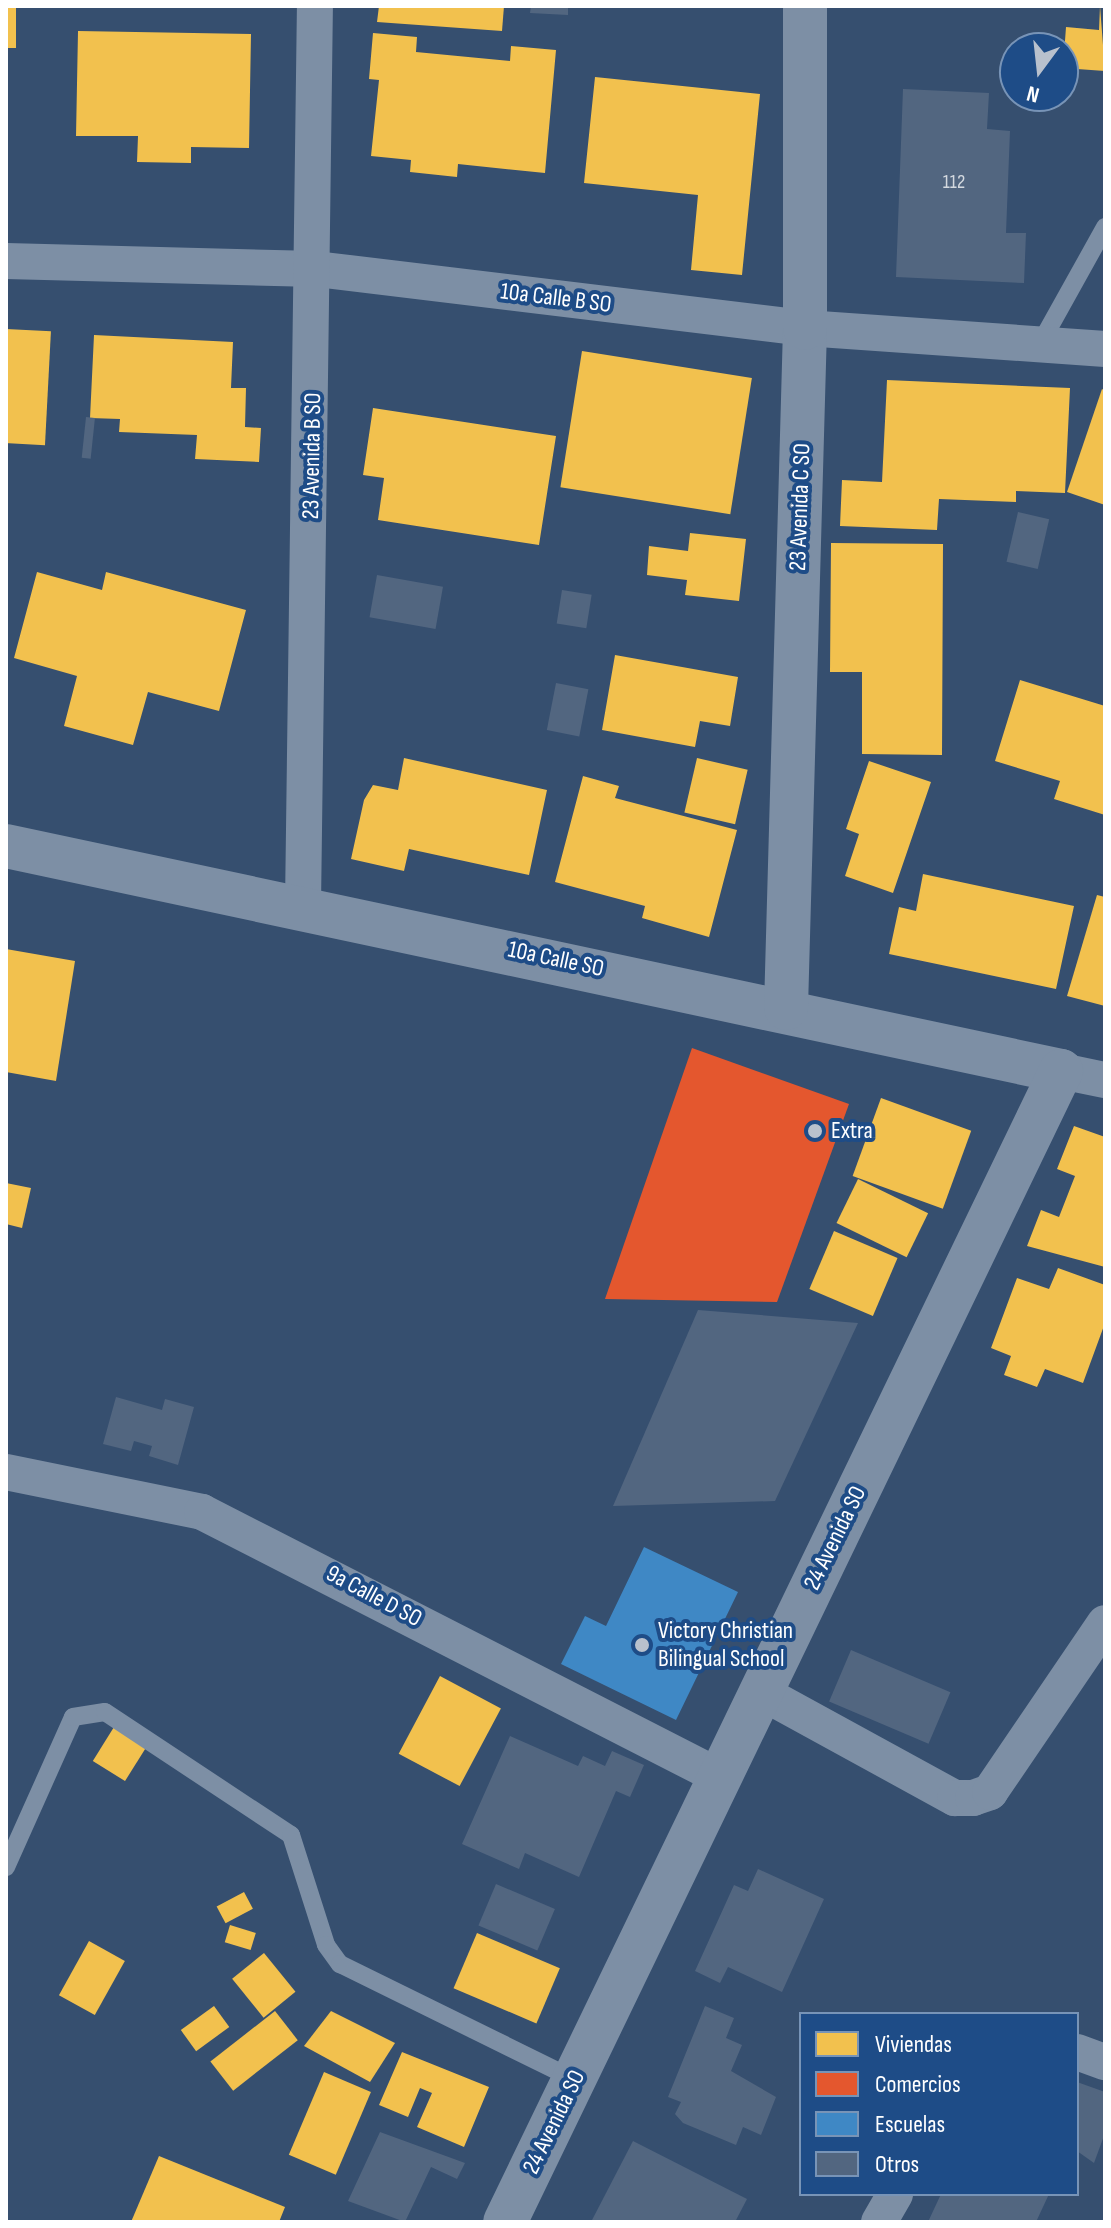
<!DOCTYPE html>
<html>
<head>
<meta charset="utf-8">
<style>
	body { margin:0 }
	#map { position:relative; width:1111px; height:2228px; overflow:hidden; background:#364f6f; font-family:"Sofia Sans Condensed",sans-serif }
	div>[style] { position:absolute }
	.homes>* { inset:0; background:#f2c14e; transform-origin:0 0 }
	.shops>* { inset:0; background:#e4572e }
	.schools>* { inset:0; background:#3f88c5 }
	.building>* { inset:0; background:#526680; transform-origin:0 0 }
	.service>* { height:18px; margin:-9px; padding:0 9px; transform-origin:9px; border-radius:9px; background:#7d8fa5 }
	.minor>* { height:36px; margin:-18px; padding:0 18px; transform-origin:18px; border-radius:18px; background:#7d8fa5 }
	.tertiary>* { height:44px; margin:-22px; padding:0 22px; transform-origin:22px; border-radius:22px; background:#7d8fa5 }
	.dots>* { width:22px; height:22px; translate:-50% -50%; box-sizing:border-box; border:4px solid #1e4c87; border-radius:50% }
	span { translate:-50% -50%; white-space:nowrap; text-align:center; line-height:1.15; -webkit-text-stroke:8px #1e4c87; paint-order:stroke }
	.number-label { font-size:20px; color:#d4d9df }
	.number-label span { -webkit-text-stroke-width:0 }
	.street-label { font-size:24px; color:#fff }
	.poi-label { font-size:24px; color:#fff }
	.left { translate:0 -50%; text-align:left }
	.frame { position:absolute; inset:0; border:8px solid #fff; pointer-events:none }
	.legend { position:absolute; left:799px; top:2012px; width:280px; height:184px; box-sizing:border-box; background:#1e4c87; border:2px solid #7894b7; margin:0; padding:10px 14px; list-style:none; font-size:24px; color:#fff }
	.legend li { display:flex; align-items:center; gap:16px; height:40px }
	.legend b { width:40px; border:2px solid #7894b7 }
	.north { position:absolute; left:999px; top:32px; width:80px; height:80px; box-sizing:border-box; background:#1e4c87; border:2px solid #7894b7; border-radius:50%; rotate:195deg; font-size:22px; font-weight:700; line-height:32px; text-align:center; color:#fff }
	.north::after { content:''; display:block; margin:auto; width:28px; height:36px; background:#b9c1cd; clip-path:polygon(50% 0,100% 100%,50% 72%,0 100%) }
</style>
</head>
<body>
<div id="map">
	<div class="homes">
		<i style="left:6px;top:6px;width:10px;height:42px"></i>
		<i style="clip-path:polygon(379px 6px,504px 6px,502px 31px,377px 22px)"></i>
		<i style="clip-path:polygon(1100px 6px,1105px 71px,1063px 68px,1066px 27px,1099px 30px)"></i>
		<i style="clip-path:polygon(78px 31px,251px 34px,249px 148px,191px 147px,191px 163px,137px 162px,138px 136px,76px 136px)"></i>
		<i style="clip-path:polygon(373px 33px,417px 37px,416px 52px,510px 61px,511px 46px,556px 50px,545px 173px,458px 164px,457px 177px,410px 172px,411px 160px,371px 156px,379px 80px,369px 79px)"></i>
		<i style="clip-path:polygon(595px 77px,760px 94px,742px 275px,691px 270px,698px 195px,584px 183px)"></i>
		<i style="left:6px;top:329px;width:45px;height:114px;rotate:3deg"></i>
		<i style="clip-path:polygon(94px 335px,233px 342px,231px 388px,246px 388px,245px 427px,261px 428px,259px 462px,195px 459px,197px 435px,119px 432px,120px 419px,90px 418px)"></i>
		<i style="left:582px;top:351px;width:172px;height:138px;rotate:9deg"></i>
		<i style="clip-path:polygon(887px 380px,1070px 388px,1065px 493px,1016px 491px,1016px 502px,939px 499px,937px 530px,840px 526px,842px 480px,882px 482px)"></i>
		<i style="clip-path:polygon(1102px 389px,1105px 391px,1105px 505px,1067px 492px)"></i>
		<i style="clip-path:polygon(373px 408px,556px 436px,539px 545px,378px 520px,384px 478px,363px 475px)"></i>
		<i style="clip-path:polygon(690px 533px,746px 539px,739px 601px,685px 595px,687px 580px,647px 575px,649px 546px,688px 551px)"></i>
		<i style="clip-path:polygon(831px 543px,943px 544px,942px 755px,862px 754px,862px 672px,830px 672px)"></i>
		<i style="clip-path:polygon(37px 572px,102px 590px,106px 572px,246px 610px,219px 711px,148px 692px,133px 745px,64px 726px,77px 676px,14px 658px)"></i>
		<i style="clip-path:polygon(615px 655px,738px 677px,730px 726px,700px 721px,695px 747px,602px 730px)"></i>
		<i style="clip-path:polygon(1020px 680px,1105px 706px,1105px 815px,1054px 799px,1060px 781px,995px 761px)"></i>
		<i style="clip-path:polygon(404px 758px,547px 790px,529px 875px,409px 849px,404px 871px,351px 859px,364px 800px,373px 785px,398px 790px)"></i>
		<i style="left:697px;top:758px;width:52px;height:56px;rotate:13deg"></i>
		<i style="clip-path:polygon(869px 761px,931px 782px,893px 893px,845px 876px,859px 834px,846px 829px)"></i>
		<i style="clip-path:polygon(583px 776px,619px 786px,615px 798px,737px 830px,709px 937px,642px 918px,645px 906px,555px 882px)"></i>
		<i style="clip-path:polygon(923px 874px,1074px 906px,1056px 989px,889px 954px,899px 907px,916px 911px)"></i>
		<i style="clip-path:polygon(1097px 895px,1105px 897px,1105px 1006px,1067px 996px)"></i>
		<i style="clip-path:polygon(6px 949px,75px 961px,56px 1081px,6px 1072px)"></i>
		<i style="left:881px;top:1098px;width:96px;height:83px;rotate:20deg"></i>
		<i style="clip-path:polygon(1074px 1126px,1105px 1137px,1105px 1267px,1027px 1246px,1041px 1210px,1059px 1217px,1075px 1176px,1057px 1169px)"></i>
		<i style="left:858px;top:1179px;width:78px;height:49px;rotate:26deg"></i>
		<i style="clip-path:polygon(6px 1183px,31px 1188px,22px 1228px,6px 1224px)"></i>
		<i style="left:834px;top:1231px;width:69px;height:63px;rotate:23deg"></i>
		<i style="clip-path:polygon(1058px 1268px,1105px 1285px,1105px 1323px,1083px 1383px,1045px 1369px,1037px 1387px,1004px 1375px,1011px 1356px,991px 1348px,1017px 1278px,1049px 1289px)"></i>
		<i style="left:440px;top:1676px;width:69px;height:88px;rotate:28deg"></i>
		<i style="left:114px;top:1727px;width:38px;height:40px;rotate:32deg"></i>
		<i style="left:244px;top:1892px;width:19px;height:31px;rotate:62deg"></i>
		<i style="left:230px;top:1925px;width:27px;height:18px;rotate:17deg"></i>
		<i style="left:477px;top:1933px;width:90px;height:60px;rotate:23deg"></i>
		<i style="left:89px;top:1941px;width:41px;height:62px;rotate:29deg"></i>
		<i style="left:264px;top:1953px;width:50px;height:41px;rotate:51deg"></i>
		<i style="left:214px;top:2006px;width:26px;height:41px;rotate:54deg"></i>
		<i style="left:275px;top:2011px;width:37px;height:82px;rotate:52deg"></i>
		<i style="clip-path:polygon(331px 2011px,395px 2043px,370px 2082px,304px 2046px)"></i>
		<i style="clip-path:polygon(402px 2052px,489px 2087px,464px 2147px,417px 2127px,432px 2093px,420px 2088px,408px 2117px,379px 2105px)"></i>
		<i style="left:324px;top:2072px;width:51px;height:90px;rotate:23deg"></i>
		<i style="clip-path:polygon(159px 2156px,285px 2207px,279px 2222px,131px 2222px)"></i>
	</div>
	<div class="shops">
		<i style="clip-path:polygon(692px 1048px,849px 1104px,777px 1302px,605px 1299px)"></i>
	</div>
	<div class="schools">
		<i style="clip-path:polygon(644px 1547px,738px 1592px,676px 1720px,561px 1664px,585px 1616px,606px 1626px)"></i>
	</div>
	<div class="building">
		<i style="clip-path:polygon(531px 6px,568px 6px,568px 15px,530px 13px)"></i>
		<i style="clip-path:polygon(903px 89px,989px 93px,987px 129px,1010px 131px,1006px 233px,1026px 233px,1024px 283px,896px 277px)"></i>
		<i style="left:86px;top:417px;width:9px;height:41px;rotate:6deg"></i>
		<i style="left:1018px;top:512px;width:32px;height:51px;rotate:13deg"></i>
		<i style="left:377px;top:575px;width:67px;height:43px;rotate:10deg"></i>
		<i style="left:562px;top:590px;width:30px;height:34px;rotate:9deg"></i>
		<i style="left:556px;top:683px;width:33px;height:48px;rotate:11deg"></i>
		<i style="clip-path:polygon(698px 1310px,858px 1323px,775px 1501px,613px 1506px)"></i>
		<i style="clip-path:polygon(116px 1397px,162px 1410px,165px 1399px,194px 1407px,178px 1465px,149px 1456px,152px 1446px,134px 1441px,131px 1451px,103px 1444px)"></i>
		<i style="left:851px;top:1650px;width:108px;height:56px;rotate:23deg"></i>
		<i style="clip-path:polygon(510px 1736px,578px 1766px,583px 1756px,605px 1766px,612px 1751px,644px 1765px,630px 1797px,616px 1791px,579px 1877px,525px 1853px,519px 1869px,462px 1844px)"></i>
		<i style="clip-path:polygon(758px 1869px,824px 1899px,782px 1992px,728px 1967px,720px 1983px,695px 1971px,734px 1885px,748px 1891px)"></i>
		<i style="left:496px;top:1884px;width:64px;height:45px;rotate:23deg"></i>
		<i style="clip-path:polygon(705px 2006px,734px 2018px,726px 2038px,742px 2045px,731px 2071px,776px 2097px,761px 2135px,743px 2127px,736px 2145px,683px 2123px,675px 2114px,681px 2102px,668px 2097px)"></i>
		<i style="clip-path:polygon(1077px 2082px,1105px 2092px,1105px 2133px,1094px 2163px,1077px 2151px)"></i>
		<i style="clip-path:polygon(380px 2132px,465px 2163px,457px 2179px,431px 2167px,405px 2222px,348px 2201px)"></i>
		<i style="clip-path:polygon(633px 2141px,747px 2199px,735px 2222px,591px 2222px)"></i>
		<i style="clip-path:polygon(941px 2194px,1049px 2194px,1036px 2222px,928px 2222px)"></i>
	</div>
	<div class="service">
		<i style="left:1040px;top:344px;width:134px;rotate:-60.9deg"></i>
		<i style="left:6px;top:1867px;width:164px;rotate:-65.9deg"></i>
		<i style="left:73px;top:1717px;width:32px;rotate:-9deg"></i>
		<i style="left:105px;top:1712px;width:223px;rotate:33.5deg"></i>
		<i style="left:291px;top:1835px;width:115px;rotate:72.3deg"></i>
		<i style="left:326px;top:1945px;width:24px;rotate:54deg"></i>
		<i style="left:340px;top:1964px;width:261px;rotate:26.2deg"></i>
	</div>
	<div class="minor">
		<i style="left:6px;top:261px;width:310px;rotate:1.5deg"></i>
		<i style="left:316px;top:269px;width:493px;rotate:6.9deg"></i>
		<i style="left:805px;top:328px;width:301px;rotate:4deg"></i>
		<i style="left:303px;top:905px;width:899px;rotate:-89.24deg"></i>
		<i style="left:1061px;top:1071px;width:45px;rotate:11.6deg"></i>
		<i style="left:6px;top:1472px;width:200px;rotate:11.5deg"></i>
		<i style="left:202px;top:1512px;width:582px;rotate:27.09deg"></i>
		<i style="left:761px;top:1692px;width:221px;rotate:28.7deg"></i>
		<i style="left:955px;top:1798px;width:18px"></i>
		<i style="left:973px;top:1798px;width:18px;rotate:-19deg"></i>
		<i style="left:990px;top:1792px;width:204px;rotate:-55.8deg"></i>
		<i style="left:1077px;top:2052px;width:30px;rotate:20deg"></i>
		<i style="left:879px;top:2222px;width:32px;rotate:-60deg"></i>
	</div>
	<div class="tertiary">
		<i style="left:6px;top:846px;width:1079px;rotate:12.04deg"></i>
		<i style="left:1061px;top:1071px;width:1278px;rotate:115.78deg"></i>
		<i style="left:786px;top:1008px;width:680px;rotate:-88.4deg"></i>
		<i style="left:805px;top:328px;width:322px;rotate:-90deg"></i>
	</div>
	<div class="dots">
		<i style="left:815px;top:1131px;background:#b9c1cd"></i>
		<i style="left:642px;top:1645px;background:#b9c1cd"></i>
	</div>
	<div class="number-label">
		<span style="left:954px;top:182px">112</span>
	</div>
	<div class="street-label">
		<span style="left:556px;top:298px;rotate:7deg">10a Calle B SO</span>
		<span style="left:312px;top:456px;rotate:-89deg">23 Avenida B SO</span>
		<span style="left:800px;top:507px;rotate:-88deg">23 Avenida C SO</span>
		<span style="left:556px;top:959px;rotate:12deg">10a Calle SO</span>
		<span style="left:835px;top:1538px;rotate:-64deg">24 Avenida SO</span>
		<span style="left:374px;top:1596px;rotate:28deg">9a Calle D SO</span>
		<span style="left:554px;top:2122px;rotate:-64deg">24 Avenida SO</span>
	</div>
	<div class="poi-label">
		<span class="left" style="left:831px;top:1131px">Extra</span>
		<span class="left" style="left:658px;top:1645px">Victory Christian<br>Bilingual School</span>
	</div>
	<div class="frame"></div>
	<ul class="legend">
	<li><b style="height:22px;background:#f2c14e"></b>Viviendas</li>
	<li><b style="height:22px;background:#e4572e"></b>Comercios</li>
	<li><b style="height:22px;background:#3f88c5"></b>Escuelas</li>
	<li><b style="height:22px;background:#526680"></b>Otros</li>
	</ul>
	<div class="north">N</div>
</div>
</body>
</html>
